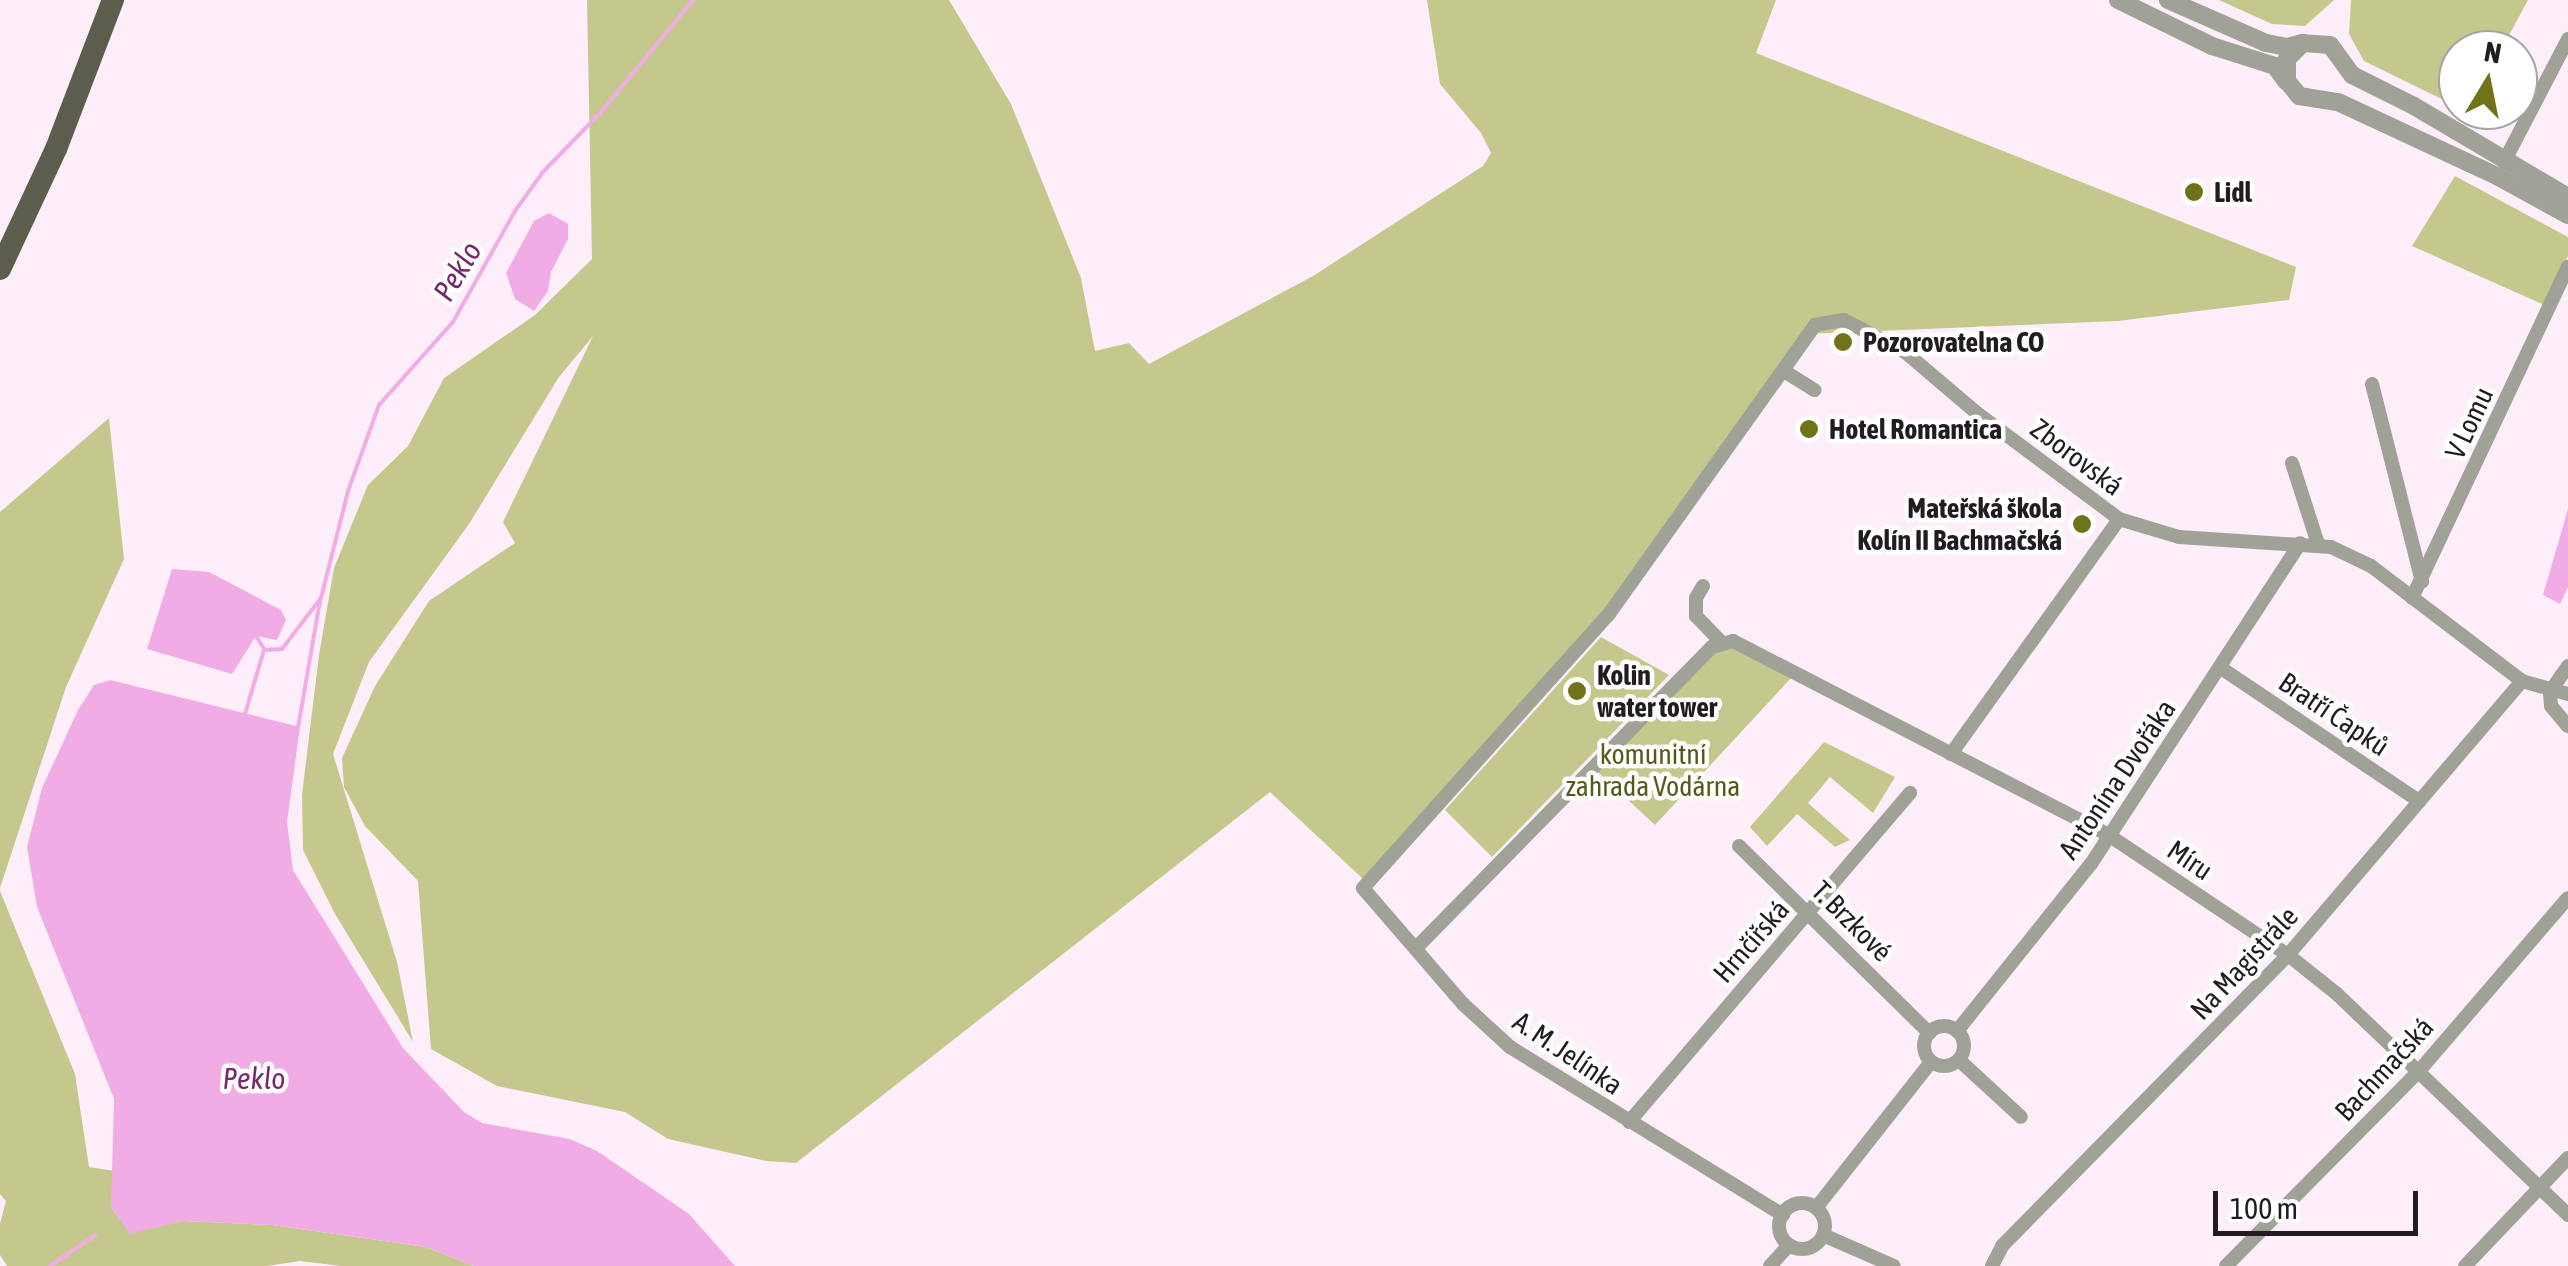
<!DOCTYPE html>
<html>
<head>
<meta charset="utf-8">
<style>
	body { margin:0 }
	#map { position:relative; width:2568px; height:1266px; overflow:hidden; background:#feeefa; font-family:"Asap Condensed",sans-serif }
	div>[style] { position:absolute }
	.green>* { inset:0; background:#c4c88c }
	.water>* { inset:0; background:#f2ace5 }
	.stream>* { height:4px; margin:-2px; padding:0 2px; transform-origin:2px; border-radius:2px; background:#f2ace5 }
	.minor>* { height:14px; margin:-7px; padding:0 7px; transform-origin:7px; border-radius:7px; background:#a0a197 }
	.minor>.ring { margin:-7px; padding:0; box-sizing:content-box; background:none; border:14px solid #a0a197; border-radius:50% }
	.tertiary>* { height:18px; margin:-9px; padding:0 9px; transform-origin:9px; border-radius:9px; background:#a0a197 }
	.primary>* { height:22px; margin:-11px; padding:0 11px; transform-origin:11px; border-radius:11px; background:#5c5d4d }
	.dots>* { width:28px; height:28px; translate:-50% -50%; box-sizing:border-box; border:5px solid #fff; border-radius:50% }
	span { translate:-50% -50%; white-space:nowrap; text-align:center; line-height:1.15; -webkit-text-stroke:9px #fff; paint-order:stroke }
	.poi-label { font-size:28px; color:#221b21; font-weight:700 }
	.left { translate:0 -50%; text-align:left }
	.right { translate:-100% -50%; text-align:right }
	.street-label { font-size:28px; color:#221b21 }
	.park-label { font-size:28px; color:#57591a }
	.water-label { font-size:30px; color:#77276c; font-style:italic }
	.north { position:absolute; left:2438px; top:30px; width:100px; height:100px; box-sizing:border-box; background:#fff; border:2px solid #a7a4a6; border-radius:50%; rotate:10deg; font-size:28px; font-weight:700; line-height:40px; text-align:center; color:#221b21 }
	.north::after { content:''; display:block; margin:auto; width:35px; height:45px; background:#70731a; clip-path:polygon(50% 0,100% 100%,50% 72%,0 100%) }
	.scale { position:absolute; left:2213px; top:1191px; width:205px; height:45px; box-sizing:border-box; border:5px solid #221b21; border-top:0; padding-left:12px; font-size:30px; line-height:35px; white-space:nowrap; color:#221b21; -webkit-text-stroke:8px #fff; paint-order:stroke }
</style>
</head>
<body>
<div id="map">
	<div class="green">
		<i style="clip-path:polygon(587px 0,949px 0,1011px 104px,1081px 278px,1095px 351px,1129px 343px,1149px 364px,1313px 276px,1483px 166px,1491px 153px,1481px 133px,1440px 84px,1427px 0,1776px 0,1756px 53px,2296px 267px,2289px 300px,2118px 321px,1804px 334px,1603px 611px,1363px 879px,1270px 792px,796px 1163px,766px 1161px,668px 1139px,625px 1112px,497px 1086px,431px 1049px,418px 881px,365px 826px,344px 787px,342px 758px,375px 686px,429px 601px,515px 543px,503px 522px,593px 336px,559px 377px,469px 524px,369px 662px,333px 754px,397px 962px,413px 1042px,335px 914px,303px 850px,302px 795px,319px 655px,334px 568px,368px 485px,408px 446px,444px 378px,535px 315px,592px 259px)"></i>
		<i style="clip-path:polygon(2219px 0,2334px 0,2305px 26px,2272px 24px)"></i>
		<i style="clip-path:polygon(2351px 0,2528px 0,2501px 50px,2458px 50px,2458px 107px,2364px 61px,2349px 34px)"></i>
		<i style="clip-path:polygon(2455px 176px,2568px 237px,2568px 256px,2544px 305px,2412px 246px)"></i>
		<i style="clip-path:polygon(109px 418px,124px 559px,66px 687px,0 888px,0 512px)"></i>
		<i style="clip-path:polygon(1601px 637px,1669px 675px,1492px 857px,1445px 810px)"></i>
		<i style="clip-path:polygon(1720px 646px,1733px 647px,1792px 677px,1655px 825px,1597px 771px)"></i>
		<i style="clip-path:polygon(1824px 742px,1895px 777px,1873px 813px,1830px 777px,1808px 803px,1850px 840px,1835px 847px,1797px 814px,1767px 846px,1750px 827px)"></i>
		<i style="clip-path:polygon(0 891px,75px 1074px,89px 1167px,115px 1171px,111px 1207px,130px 1233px,183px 1221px,272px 1225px,426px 1247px,474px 1266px,341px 1266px,300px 1261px,267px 1266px,7px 1266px,0 1255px,0 1224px,6px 1201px,0 1194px)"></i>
	</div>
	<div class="water">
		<i style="clip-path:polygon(549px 213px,568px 224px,568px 239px,551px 272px,548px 291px,534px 311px,515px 299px,506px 273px,534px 221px)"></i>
		<i style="clip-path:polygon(2568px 509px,2568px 587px,2560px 604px,2543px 595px)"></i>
		<i style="clip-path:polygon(172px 569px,209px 572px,281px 610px,286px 620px,277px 640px,256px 636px,232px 674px,147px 649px)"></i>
		<i style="clip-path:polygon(110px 680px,300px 727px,287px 822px,293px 870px,403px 1048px,464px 1112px,482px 1123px,570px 1139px,597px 1151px,689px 1214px,735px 1266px,474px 1266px,426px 1247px,272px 1225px,183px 1221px,130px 1234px,111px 1207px,114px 1099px,37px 907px,27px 847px,42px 788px,78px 710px,94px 685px)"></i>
	</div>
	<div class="stream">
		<i style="left:256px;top:636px;width:15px;rotate:58deg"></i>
		<i style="left:245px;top:714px;width:67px;rotate:-73.5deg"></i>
		<i style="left:264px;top:650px;width:18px;rotate:-3deg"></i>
		<i style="left:282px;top:649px;width:64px;rotate:-52.6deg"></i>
		<i style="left:321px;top:598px;width:110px;rotate:-75.8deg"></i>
		<i style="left:348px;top:491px;width:91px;rotate:-70.2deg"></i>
		<i style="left:379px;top:405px;width:111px;rotate:-48.3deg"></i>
		<i style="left:453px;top:322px;width:127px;rotate:-60.8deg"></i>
		<i style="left:515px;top:211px;width:48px;rotate:-54.3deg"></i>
		<i style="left:543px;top:172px;width:83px;rotate:-46deg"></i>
		<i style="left:601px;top:112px;width:145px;rotate:-50.6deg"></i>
		<i style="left:298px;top:728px;width:130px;rotate:-80.2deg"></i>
		<i style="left:50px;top:1266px;width:55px;rotate:-34deg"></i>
	</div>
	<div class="minor">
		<i style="left:2504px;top:162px;width:139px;rotate:-62.5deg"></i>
		<i style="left:1784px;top:371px;width:36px;rotate:32deg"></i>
		<i style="left:2372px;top:384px;width:204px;rotate:75.8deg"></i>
		<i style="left:2292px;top:463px;width:85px;rotate:72.2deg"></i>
		<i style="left:1703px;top:586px;width:14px;rotate:120deg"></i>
		<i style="left:1696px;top:598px;width:18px;rotate:90deg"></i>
		<i style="left:1696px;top:616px;width:35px;rotate:46deg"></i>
		<i style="left:2412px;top:598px;width:366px;rotate:-64.8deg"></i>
		<i style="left:2568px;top:666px;width:32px;rotate:125deg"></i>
		<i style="left:2550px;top:692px;width:14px;rotate:86deg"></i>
		<i style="left:2551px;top:706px;width:26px;rotate:50deg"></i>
		<i style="left:2221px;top:668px;width:239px;rotate:33.9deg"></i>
		<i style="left:1951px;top:754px;width:289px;rotate:-54.4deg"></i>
		<i style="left:1739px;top:846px;width:267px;rotate:44.5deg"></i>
		<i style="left:1417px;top:947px;width:421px;rotate:-45.5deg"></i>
		<i style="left:1712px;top:647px;width:22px;rotate:-16deg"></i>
		<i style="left:1733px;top:641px;width:424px;rotate:27.3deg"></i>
		<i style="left:2110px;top:836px;width:214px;rotate:33.8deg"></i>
		<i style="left:2288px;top:955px;width:63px;rotate:38.5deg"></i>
		<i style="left:2337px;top:994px;width:320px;rotate:43.7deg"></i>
		<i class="ring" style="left:1924px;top:1026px;width:26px;height:26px"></i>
		<i style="left:1957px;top:1031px;width:214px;rotate:-51.3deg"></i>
		<i style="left:2091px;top:864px;width:383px;rotate:-56.9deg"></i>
		<i style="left:1959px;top:1060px;width:84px;rotate:42.6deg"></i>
		<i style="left:1629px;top:1122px;width:433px;rotate:-49.5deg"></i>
		<i class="ring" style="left:1779px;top:1203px;width:32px;height:32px"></i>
		<i style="left:1816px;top:1208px;width:186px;rotate:-51.8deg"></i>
		<i style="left:1783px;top:1215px;width:321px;rotate:-148.4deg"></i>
		<i style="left:1510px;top:1047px;width:64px;rotate:-137.5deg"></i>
		<i style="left:1463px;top:1004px;width:153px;rotate:-130.8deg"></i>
		<i style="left:1363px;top:888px;width:368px;rotate:-48.1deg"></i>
		<i style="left:1609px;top:614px;width:355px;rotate:-54.5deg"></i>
		<i style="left:1815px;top:325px;width:29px;rotate:-10deg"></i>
		<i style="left:1844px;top:320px;width:69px;rotate:27.7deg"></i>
		<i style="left:1905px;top:352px;width:94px;rotate:40.3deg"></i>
		<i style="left:1977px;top:413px;width:177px;rotate:36.7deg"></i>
		<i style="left:2119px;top:519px;width:63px;rotate:16.7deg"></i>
		<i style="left:2179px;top:537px;width:152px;rotate:3.8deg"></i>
		<i style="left:2331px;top:547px;width:44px;rotate:25.4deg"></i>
		<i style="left:2371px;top:566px;width:190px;rotate:37.3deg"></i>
		<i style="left:2522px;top:681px;width:48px;rotate:15.8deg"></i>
		<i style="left:1823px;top:1235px;width:77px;rotate:23.6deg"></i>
		<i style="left:1770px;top:1266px;width:28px;rotate:-48deg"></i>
		<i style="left:1992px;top:1266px;width:22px;rotate:-63deg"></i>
		<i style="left:2002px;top:1246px;width:408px;rotate:-45.5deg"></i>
		<i style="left:2288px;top:955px;width:360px;rotate:-49.5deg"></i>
		<i style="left:2226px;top:1266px;width:274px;rotate:-45.3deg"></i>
		<i style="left:2419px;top:1071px;width:228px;rotate:-49.3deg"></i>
		<i style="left:2465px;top:1266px;width:149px;rotate:-46.4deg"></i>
	</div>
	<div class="tertiary">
		<i style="left:2118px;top:0;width:105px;rotate:26.1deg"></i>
		<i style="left:2212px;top:46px;width:66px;rotate:17.6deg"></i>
		<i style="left:2275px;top:66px;width:19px;rotate:54deg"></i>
		<i style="left:2168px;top:0;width:107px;rotate:23.7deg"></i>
		<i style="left:2266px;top:43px;width:21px;rotate:11deg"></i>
		<i style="left:2287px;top:47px;width:16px;rotate:-15deg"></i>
		<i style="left:2568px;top:197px;width:179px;rotate:-149.4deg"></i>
		<i style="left:2414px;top:106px;width:69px;rotate:-153.4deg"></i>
		<i style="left:2352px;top:75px;width:37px;rotate:-126deg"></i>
		<i style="left:2330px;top:45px;width:27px;rotate:-176deg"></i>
		<i style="left:2303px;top:43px;width:23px;rotate:135deg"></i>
		<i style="left:2287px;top:59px;width:22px;rotate:90deg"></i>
		<i style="left:2287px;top:81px;width:19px;rotate:51deg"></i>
		<i style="left:2299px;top:96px;width:39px;rotate:9deg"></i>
		<i style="left:2338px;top:102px;width:175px;rotate:25deg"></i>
		<i style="left:2497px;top:176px;width:81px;rotate:28.8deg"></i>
	</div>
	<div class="primary">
		<i style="left:0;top:269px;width:132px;rotate:-65deg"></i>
		<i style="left:56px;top:149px;width:160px;rotate:-69.1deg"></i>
	</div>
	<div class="dots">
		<i style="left:2194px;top:192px;background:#70731a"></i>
		<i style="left:1843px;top:342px;background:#70731a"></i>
		<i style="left:1809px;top:429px;background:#70731a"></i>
		<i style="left:2082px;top:524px;background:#70731a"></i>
		<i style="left:1577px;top:691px;background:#70731a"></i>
	</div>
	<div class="poi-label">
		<span class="left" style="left:2214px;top:192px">Lidl</span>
		<span class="left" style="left:1863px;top:342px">Pozorovatelna CO</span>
		<span class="left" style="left:1829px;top:429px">Hotel Romantica</span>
		<span class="right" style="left:2062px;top:524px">Mateřská škola<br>Kolín II Bachmačská</span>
		<span class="left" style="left:1597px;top:691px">Kolin<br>water tower</span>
	</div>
	<div class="street-label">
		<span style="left:2469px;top:423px;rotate:-65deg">V Lomu</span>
		<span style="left:2077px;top:457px;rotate:37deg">Zborovská</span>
		<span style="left:2334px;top:714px;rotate:34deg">Bratří Čapků</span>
		<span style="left:2117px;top:779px;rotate:-56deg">Antonína Dvořáka</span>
		<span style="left:2190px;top:860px;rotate:34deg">Míru</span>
		<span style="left:1852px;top:921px;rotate:45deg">T. Brzkové</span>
		<span style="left:1751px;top:941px;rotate:-49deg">Hrnčířská</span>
		<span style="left:2244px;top:963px;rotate:-47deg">Na Magistrále</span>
		<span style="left:1568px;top:1053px;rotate:34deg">A. M. Jelínka</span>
		<span style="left:2384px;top:1069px;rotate:-47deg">Bachmačská</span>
	</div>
	<div class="park-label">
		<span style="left:1653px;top:770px">komunitní<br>zahrada Vodárna</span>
	</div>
	<div class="water-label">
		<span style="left:457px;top:271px;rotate:-59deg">Peklo</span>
		<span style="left:254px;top:1078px">Peklo</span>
	</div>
	<div class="north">N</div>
	<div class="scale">100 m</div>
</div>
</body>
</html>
